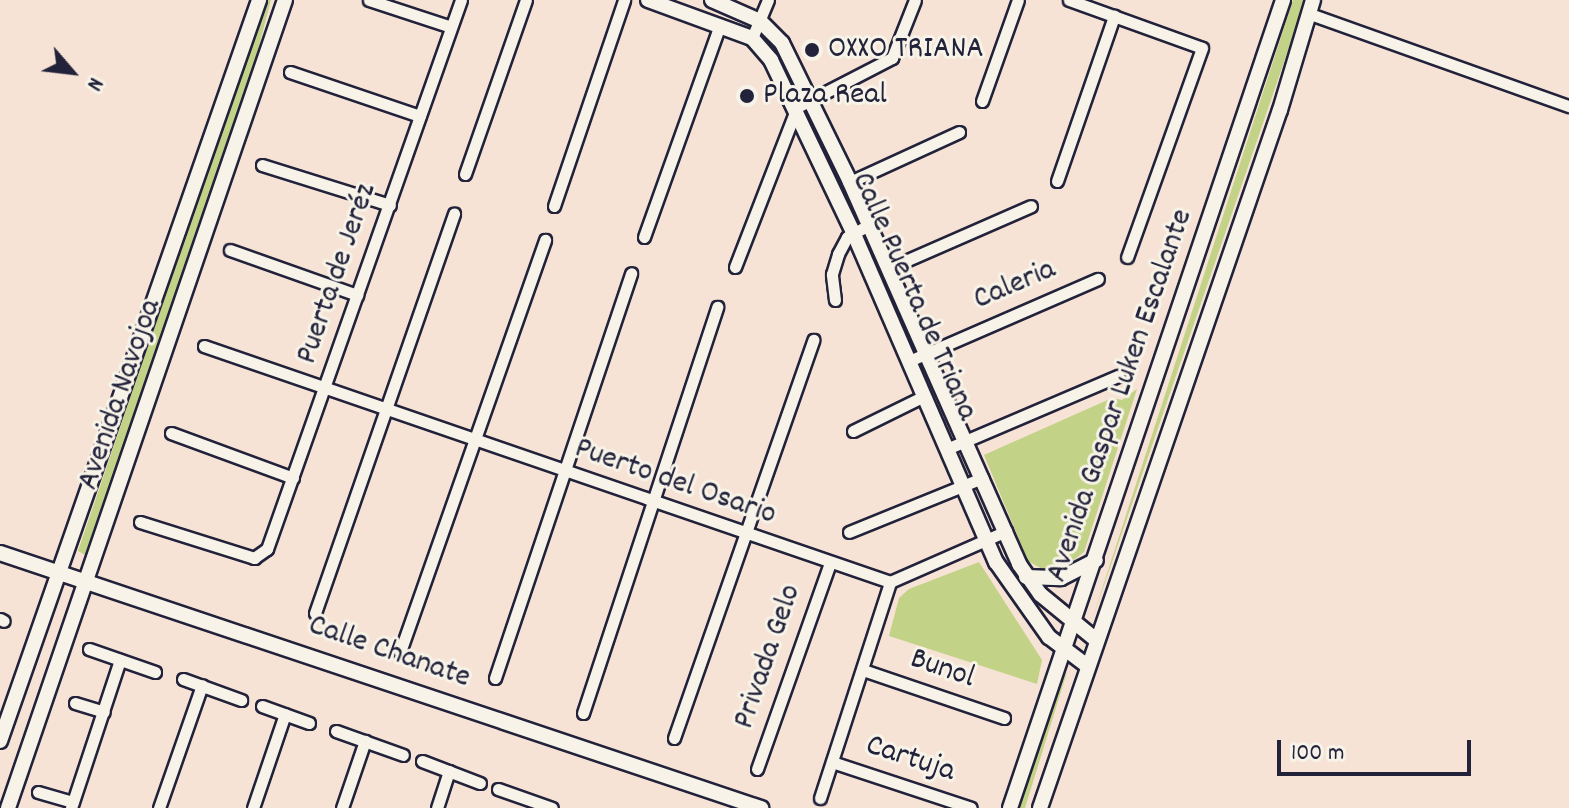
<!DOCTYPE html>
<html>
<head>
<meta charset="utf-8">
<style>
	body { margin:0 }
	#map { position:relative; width:1569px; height:808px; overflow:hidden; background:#f6e3d5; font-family:Dekko,sans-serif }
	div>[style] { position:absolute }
	.green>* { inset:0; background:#c2d286 }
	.roads { filter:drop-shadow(2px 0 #22223b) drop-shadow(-2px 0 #22223b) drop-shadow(0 2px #22223b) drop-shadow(0 -2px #22223b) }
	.minor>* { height:11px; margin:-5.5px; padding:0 5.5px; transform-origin:5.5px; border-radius:5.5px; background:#f7f3e8 }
	.tertiary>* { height:14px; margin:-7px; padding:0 7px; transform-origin:7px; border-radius:7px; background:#f7f3e8 }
	.dots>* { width:22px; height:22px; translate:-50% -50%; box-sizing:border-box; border:4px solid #f7f3e8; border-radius:50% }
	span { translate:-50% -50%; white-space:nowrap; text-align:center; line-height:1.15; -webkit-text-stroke:6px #f7f3e8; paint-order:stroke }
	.poi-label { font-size:32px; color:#22223b }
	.left { translate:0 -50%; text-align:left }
	.street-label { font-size:32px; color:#22223b }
	.north { position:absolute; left:32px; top:32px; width:80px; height:80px; -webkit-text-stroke:6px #f7f3e8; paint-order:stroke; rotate:118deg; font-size:22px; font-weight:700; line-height:32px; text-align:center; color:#22223b }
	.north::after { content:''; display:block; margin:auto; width:28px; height:36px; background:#22223b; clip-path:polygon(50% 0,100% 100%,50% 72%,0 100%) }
	.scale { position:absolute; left:1277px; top:740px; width:194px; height:36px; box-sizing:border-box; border:4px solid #22223b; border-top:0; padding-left:10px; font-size:24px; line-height:28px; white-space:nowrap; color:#22223b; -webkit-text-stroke:6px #f7f3e8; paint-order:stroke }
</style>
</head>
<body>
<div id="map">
	<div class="green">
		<i style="clip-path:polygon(266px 0,271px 0,245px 99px,85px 555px,78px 551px)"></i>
		<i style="clip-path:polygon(1293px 0,1303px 0,1294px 33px,1092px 620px)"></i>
		<i style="clip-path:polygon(1137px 389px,1084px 552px,1066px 566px,1044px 570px,1028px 561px,984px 455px,1112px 398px,1122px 400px)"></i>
		<i style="clip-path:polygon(979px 562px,1042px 660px,1037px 684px,889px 636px,899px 598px,909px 589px)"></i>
		<i style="clip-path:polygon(1067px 672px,1025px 808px,1019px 808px,1062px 680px)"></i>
	</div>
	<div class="roads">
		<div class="minor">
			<i style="left:369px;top:0;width:86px;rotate:18.2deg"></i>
			<i style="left:1069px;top:0;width:141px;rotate:19.8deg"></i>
			<i style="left:1202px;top:48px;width:222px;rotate:109.7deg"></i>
			<i style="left:1310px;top:14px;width:275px;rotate:19.6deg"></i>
			<i style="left:752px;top:38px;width:41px;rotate:-67.2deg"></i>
			<i style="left:290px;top:72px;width:137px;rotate:18.7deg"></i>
			<i style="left:982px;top:101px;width:107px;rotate:-70.4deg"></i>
			<i style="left:262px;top:165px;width:134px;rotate:17.4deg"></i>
			<i style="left:465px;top:174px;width:184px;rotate:-70.7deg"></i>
			<i style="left:1057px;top:181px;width:175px;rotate:-70.9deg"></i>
			<i style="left:850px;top:182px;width:120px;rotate:-24.6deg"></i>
			<i style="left:554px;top:206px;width:218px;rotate:-71.2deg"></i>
			<i style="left:644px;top:237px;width:225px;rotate:-70.3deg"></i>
			<i style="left:230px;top:250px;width:135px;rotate:19.5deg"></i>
			<i style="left:735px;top:267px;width:172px;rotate:-68.8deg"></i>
			<i style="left:797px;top:107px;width:107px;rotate:-27.3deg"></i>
			<i style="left:892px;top:58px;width:62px;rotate:-68.4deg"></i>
			<i style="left:887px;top:269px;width:157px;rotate:-23.6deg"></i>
			<i style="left:835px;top:300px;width:26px;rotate:-97deg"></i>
			<i style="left:832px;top:274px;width:21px;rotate:-73deg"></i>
			<i style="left:838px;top:254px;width:19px;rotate:-62deg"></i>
			<i style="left:847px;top:237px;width:25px;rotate:-29deg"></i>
			<i style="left:204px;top:346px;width:725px;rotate:18.98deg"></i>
			<i style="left:890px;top:582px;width:127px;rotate:-23.7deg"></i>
			<i style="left:909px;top:361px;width:206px;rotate:-23.5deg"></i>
			<i style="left:853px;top:431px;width:79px;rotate:-26.2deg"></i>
			<i style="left:171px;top:433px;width:130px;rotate:20.2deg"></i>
			<i style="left:949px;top:448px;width:184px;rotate:-23.1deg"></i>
			<i style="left:140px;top:522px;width:120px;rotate:17.5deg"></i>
			<i style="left:254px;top:558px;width:16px;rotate:-35deg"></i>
			<i style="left:267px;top:549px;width:582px;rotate:-70.54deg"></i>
			<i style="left:849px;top:532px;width:144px;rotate:-22.1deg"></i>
			<i style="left:315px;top:613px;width:423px;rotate:-70.8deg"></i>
			<i style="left:0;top:619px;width:4px;rotate:27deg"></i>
			<i style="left:89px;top:649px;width:70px;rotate:19.2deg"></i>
			<i style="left:400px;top:652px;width:437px;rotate:-70.6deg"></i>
			<i style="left:863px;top:670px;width:149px;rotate:18.8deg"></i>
			<i style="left:495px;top:678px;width:427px;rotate:-71.4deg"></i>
			<i style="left:183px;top:679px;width:62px;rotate:19.9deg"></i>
			<i style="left:75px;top:703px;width:30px;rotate:17deg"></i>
			<i style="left:262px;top:706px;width:50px;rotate:19.9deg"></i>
			<i style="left:583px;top:713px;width:428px;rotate:-71.7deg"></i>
			<i style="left:336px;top:731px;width:71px;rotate:19.7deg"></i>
			<i style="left:674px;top:738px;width:422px;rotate:-70.7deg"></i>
			<i style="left:422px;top:761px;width:62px;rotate:20.8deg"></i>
			<i style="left:832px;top:762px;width:146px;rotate:18.3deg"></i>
			<i style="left:757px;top:769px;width:219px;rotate:-70.5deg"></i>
			<i style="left:498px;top:789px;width:57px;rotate:19.4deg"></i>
			<i style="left:38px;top:792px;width:36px;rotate:16deg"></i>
			<i style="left:820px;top:798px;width:227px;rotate:-72deg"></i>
			<i style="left:71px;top:808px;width:156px;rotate:-71.7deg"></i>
			<i style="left:159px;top:808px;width:130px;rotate:-70.7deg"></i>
			<i style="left:253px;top:808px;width:99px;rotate:-71.2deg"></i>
			<i style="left:342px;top:808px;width:71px;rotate:-71.1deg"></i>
			<i style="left:437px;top:808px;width:39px;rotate:-72deg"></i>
		</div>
		<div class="tertiary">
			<i style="left:648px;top:0;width:111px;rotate:20.1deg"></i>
			<i style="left:752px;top:38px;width:29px;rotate:49deg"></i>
			<i style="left:771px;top:60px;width:191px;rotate:64.5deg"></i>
			<i style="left:853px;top:232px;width:360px;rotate:66.6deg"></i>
			<i style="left:996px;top:562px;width:92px;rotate:54.8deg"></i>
			<i style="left:1049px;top:637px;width:46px;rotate:37.1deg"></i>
			<i style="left:712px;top:0;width:52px;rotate:23.6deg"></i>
			<i style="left:760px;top:21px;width:31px;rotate:45deg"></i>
			<i style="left:782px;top:43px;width:155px;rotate:63.9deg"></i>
			<i style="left:850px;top:182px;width:418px;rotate:66.1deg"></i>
			<i style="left:1019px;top:564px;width:37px;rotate:55deg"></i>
			<i style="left:1040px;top:594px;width:71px;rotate:39.3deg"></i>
			<i style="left:0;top:553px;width:803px;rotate:18.53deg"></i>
			<i style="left:1026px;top:577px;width:35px;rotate:2deg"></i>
			<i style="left:1061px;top:578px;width:39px;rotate:-27deg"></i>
			<i style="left:0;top:741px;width:785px;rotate:-70.73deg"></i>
			<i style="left:8px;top:808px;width:854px;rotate:-71.08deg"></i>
			<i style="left:1010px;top:808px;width:853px;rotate:-71.33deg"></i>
			<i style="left:1040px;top:808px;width:738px;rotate:-71.03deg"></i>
			<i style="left:1280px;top:110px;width:115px;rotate:-73.3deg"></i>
		</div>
	</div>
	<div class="dots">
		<i style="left:812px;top:50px;background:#22223b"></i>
		<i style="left:747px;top:96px;background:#22223b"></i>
	</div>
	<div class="poi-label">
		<span class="left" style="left:828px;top:50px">OXXO TRIANA</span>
		<span class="left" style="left:763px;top:96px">Plaza Real</span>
	</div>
	<div class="street-label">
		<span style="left:338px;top:274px;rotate:-71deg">Puerta de Jeréz</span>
		<span style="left:1015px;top:286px;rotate:-23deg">Caleria</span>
		<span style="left:913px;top:297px;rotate:66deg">Calle Puerta de Triana</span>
		<span style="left:121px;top:395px;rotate:-71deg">Avenida Navojoa</span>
		<span style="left:1121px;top:396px;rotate:-71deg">Avenida Gaspar Luken Escalante</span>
		<span style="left:675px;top:483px;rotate:19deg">Puerto del Osario</span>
		<span style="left:389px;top:653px;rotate:19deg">Calle Chanate</span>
		<span style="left:769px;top:657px;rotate:-71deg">Privada Gelo</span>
		<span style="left:942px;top:670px;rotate:19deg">Bunol</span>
		<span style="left:910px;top:760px;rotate:18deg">Cartuja</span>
	</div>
	<div class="north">N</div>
	<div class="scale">100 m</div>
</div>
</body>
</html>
